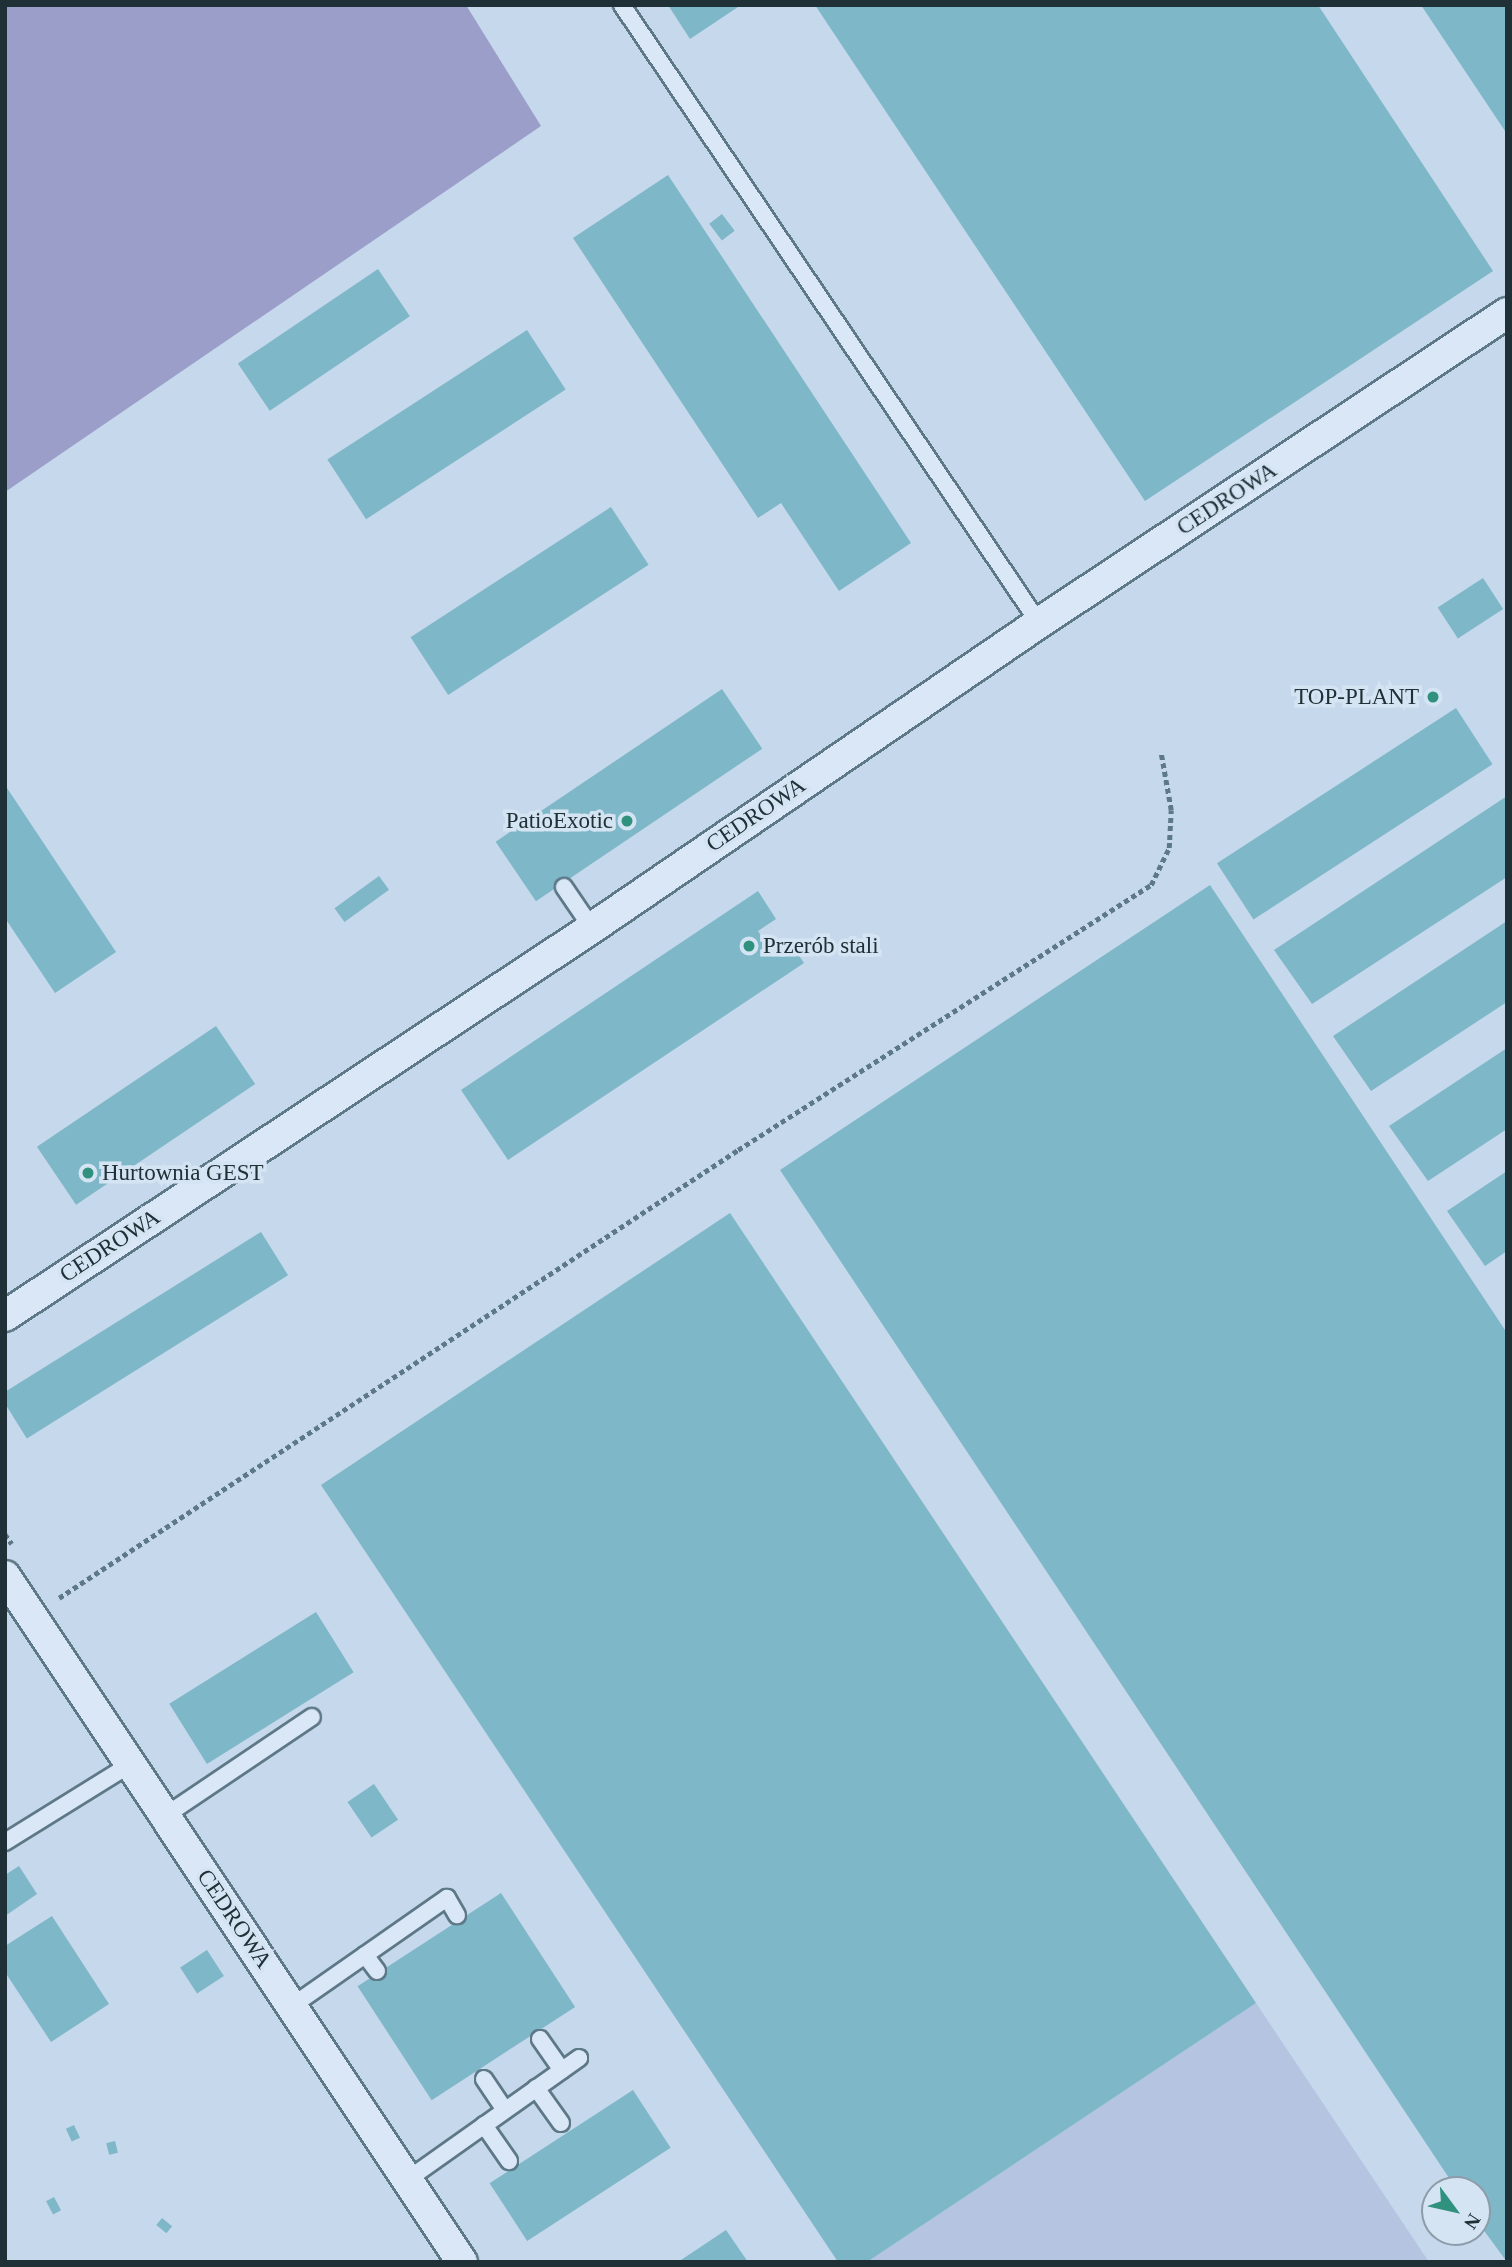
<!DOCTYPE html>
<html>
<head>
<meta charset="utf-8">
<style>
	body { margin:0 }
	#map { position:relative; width:1512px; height:2267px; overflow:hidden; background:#c6d8ec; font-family:"Times New Roman",serif }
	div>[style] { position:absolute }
	.farmland>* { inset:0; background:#b4c4e1 }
	.green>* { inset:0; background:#9a9ec9 }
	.building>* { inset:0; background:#7eb7c7; transform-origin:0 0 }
	.path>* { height:4.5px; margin-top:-2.25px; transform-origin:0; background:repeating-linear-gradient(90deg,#5d7886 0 5px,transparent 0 8.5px) }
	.roads { filter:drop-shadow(2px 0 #5d7886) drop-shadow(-2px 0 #5d7886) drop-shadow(0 2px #5d7886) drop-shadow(0 -2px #5d7886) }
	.lane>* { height:16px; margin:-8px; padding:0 8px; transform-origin:8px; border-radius:8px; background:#d9e7f7 }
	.street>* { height:30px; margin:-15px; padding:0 15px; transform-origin:15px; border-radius:15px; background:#d9e7f7 }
	.dots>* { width:19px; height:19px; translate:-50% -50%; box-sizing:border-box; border:4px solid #d5e4f3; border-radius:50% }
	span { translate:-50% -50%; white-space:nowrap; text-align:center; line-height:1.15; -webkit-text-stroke:7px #d5e4f3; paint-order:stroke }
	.street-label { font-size:23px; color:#203037 }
	.poi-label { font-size:23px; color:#203037 }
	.right { translate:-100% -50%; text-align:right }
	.left { translate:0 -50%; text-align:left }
	.frame { position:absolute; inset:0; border:7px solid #203037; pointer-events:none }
	.north { position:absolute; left:1421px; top:2176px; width:70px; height:70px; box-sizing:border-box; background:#d5e4f3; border:2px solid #8d9ca8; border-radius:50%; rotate:123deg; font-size:19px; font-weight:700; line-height:28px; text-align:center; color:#203037 }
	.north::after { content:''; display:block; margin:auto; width:24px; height:32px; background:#30917e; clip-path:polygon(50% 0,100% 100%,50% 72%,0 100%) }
</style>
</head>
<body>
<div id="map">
	<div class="farmland">
		<i style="clip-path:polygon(1256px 2003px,1429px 2262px,867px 2262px)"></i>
	</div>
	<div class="green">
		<i style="clip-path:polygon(5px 5px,466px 5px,541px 126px,5px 492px)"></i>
	</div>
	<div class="building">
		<i style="clip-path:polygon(668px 5px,741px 5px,690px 39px)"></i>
		<i style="clip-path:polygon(815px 5px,1318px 5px,1493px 271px,1145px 501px)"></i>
		<i style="clip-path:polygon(1421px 5px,1507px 5px,1507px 134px)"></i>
		<i style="clip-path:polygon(668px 175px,911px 543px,839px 591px,781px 503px,758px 518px,573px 238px)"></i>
		<i style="left:722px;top:214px;width:21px;height:16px;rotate:53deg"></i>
		<i style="left:378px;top:269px;width:57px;height:169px;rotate:56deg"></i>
		<i style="left:527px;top:330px;width:71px;height:238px;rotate:57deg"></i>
		<i style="left:611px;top:507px;width:69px;height:239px;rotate:57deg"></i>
		<i style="left:1483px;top:578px;width:37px;height:54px;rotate:57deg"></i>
		<i style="left:722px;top:689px;width:72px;height:273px;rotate:56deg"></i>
		<i style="left:1456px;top:708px;width:67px;height:285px;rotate:57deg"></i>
		<i style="clip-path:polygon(5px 785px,116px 952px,55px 993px,5px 918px)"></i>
		<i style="clip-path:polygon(1507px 796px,1507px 877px,1312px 1004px,1274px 950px)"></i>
		<i style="left:379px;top:876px;width:17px;height:55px;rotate:54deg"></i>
		<i style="clip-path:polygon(1210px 885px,1507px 1333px,1507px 2262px,1477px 2221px,1477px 2190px,1457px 2190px,780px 1170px)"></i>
		<i style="clip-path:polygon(758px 891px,776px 919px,758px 931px,771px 951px,788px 939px,804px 963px,508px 1160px,461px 1090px)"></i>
		<i style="clip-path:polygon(1507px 921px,1507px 1002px,1371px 1091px,1333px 1036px)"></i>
		<i style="left:216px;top:1026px;width:70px;height:216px;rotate:56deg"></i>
		<i style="clip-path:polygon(1507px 1048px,1507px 1129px,1428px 1181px,1389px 1126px)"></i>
		<i style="clip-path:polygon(1507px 1171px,1507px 1251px,1485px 1266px,1447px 1211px)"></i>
		<i style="clip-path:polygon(730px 1213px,1256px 2003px,867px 2262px,838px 2262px,321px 1485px)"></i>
		<i style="left:261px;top:1232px;width:51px;height:308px;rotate:58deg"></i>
		<i style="left:316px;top:1612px;width:71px;height:173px;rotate:58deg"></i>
		<i style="left:374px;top:1784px;width:43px;height:32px;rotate:56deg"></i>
		<i style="clip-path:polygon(19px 1866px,37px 1894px,5px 1916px,5px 1875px)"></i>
		<i style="left:501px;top:1893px;width:136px;height:171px;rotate:57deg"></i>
		<i style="clip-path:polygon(52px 1916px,109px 2004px,51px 2042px,5px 1972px,5px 1946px)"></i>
		<i style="left:207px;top:1950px;width:31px;height:32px;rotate:57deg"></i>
		<i style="left:633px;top:2090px;width:69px;height:171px;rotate:57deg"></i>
		<i style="left:74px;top:2125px;width:14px;height:9px;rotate:65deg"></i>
		<i style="left:115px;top:2141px;width:12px;height:9px;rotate:76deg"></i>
		<i style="left:54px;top:2197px;width:15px;height:9px;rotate:62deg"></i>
		<i style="left:162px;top:2218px;width:13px;height:9px;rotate:39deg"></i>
		<i style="clip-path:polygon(726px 2230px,748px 2262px,678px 2262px)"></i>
	</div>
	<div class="path">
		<i style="left:5px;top:1534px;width:12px;rotate:55deg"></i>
		<i style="left:59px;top:1598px;width:813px;rotate:-33.42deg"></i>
		<i style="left:738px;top:1150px;width:491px;rotate:-32.7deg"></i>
		<i style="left:1151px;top:885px;width:41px;rotate:-64.1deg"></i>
		<i style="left:1169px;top:848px;width:38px;rotate:-87deg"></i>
		<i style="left:1171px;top:810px;width:58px;rotate:-100deg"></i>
	</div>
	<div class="roads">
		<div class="lane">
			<i style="left:622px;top:5px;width:746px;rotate:55.99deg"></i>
			<i style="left:564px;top:887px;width:50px;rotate:55.7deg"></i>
			<i style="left:165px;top:1816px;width:177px;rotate:-34deg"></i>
			<i style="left:5px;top:1842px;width:148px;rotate:-31.8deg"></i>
			<i style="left:365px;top:1955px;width:20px;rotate:53deg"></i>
			<i style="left:292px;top:2006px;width:189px;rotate:-34.9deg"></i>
			<i style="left:447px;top:1898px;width:20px;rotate:60deg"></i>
			<i style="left:540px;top:2039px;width:38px;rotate:55deg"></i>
			<i style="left:484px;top:2079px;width:37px;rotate:56deg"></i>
			<i style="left:536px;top:2088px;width:43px;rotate:54.5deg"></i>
			<i style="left:484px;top:2125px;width:44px;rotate:55.2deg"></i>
			<i style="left:407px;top:2180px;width:211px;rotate:-35.3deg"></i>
		</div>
		<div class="street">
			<i style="left:5px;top:1316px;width:704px;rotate:-33.46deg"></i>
			<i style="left:592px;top:928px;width:541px;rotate:-34.31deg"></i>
			<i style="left:1039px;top:623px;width:561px;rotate:-33.52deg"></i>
			<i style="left:5px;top:1576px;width:824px;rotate:56.33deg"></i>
		</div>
	</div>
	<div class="dots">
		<i style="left:1433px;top:697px;background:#30917e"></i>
		<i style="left:627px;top:821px;background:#30917e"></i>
		<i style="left:749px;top:946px;background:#30917e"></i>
		<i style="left:88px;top:1173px;background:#30917e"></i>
	</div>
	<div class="street-label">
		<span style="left:1227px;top:499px;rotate:-33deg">CEDROWA</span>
		<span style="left:756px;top:815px;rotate:-34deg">CEDROWA</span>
		<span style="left:110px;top:1246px;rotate:-33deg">CEDROWA</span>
		<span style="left:234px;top:1919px;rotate:56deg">CEDROWA</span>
	</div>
	<div class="poi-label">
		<span class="right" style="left:1419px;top:697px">TOP-PLANT</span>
		<span class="right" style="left:613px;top:821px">PatioExotic</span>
		<span class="left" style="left:763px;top:946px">Przerób stali</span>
		<span class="left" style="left:102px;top:1173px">Hurtownia GEST</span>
	</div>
	<div class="frame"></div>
	<div class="north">N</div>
</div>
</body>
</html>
